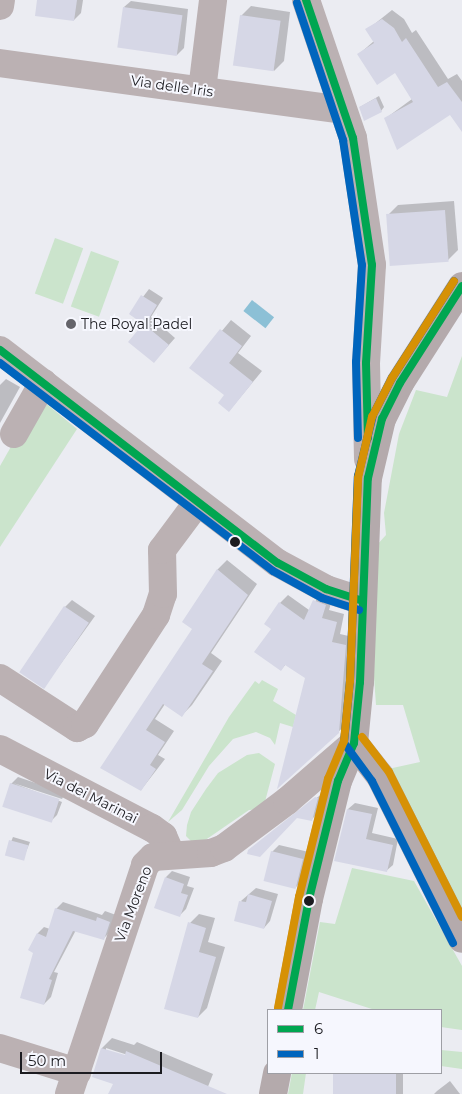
<!DOCTYPE html>
<html>
<head>
<meta charset="utf-8">
<style>
	body { margin:0 }
	#map { position:relative; width:462px; height:1094px; overflow:hidden; background:#ebecf2; font-family:Montserrat,sans-serif }
	div>[style] { position:absolute }
	.green>* { inset:0; background:#cbe4cc; transform-origin:0 0 }
	.water>* { inset:0; background:#8cc0d6; transform-origin:0 0 }
	.shadow>* { inset:0; background:#0003; transform-origin:0 0 }
	.building>* { inset:0; background:#d6d7e6; transform-origin:0 0 }
	.minor>* { height:28px; margin:-14px; padding:0 14px; transform-origin:14px; border-radius:14px; background:#bbb1b3 }
	.major>* { height:28px; margin:-14px; padding:0 14px; transform-origin:14px; border-radius:14px; background:#b4aaac }
	.bus-1>* { height:8px; margin:-4px; padding:0 4px; transform-origin:4px; border-radius:4px; background:#00a651 }
	.bus-2>* { height:8px; margin:-4px; padding:0 4px; transform-origin:4px; border-radius:4px; background:#0065bd }
	.bus-3>* { height:8px; margin:-4px; padding:0 4px; transform-origin:4px; border-radius:4px; background:#d69105 }
	.dots>* { width:14px; height:14px; translate:-50% -50%; box-sizing:border-box; border:2px solid #f6f7fe; border-radius:50% }
	span { translate:-50% -50%; white-space:nowrap; text-align:center; line-height:1.15; -webkit-text-stroke:4px #f6f7fe; paint-order:stroke }
	.street-label { font-size:14px; color:#1b1b20 }
	.poi-label { font-size:14px; color:#1b1b20 }
	.left { translate:0 -50%; text-align:left }
	.legend { position:absolute; left:267px; top:1009px; width:175px; height:65px; box-sizing:border-box; background:#f6f7fe; border:1px solid #9e9fa5; margin:0; padding:6px 9px; list-style:none; font-size:15px; color:#1b1b20 }
	.legend li { display:flex; align-items:center; gap:10px; height:25px }
	.legend b { width:25px; border:1px solid #9e9fa5 }
	.scale { position:absolute; left:20px; top:1052px; width:142px; height:22px; box-sizing:border-box; border:2px solid #1b1b20; border-top:0; padding-left:6px; font-size:15px; line-height:18px; white-space:nowrap; color:#1b1b20; -webkit-text-stroke:4px #f6f7fe; paint-order:stroke }
</style>
</head>
<body>
<div id="map">
	<div class="green">
		<i style="left:55px;top:238px;width:30px;height:59px;rotate:20deg"></i>
		<i style="left:91px;top:251px;width:30px;height:59px;rotate:20deg"></i>
		<i style="clip-path:polygon(462px 356px,462px 923px,388px 769px,420px 762px,403px 705px,376px 705px,374px 677px,376px 546px,386px 535px,384px 513px,399px 434px,416px 390px,447px 397px)"></i>
		<i style="clip-path:polygon(43px 401px,77px 429px,0 547px,0 466px,33px 408px)"></i>
		<i style="clip-path:polygon(262px 680px,278px 689px,273px 701px,296px 715px,293px 727px,280px 723px,275px 745px,270px 738px,256px 732px,233px 739px,209px 766px,182px 810px,168px 822px,229px 717px,255px 681px,259px 684px)"></i>
		<i style="clip-path:polygon(259px 753px,275px 764px,263px 809px,249px 810px,201px 843px,191px 841px,186px 836px,187px 825px,191px 812px,206px 789px,218px 773px,247px 755px)"></i>
		<i style="clip-path:polygon(352px 868px,414px 881px,462px 966px,462px 1030px,441px 1027px,441px 1010px,375px 1010px,319px 992px,315px 1010px,303px 1010px,320px 922px,335px 924px)"></i>
		<i style="clip-path:polygon(441px 1050px,462px 1052px,462px 1069px,441px 1066px)"></i>
		<i style="clip-path:polygon(292px 1073px,306px 1073px,303px 1094px,288px 1094px)"></i>
	</div>
	<div class="water">
		<i style="left:252px;top:300px;width:28px;height:14px;rotate:38deg"></i>
	</div>
	<div class="shadow">
		<i style="clip-path:polygon(38px 0,83px 0,81px 13px,74px 20px)"></i>
		<i style="clip-path:polygon(131px 1px,188px 9px,184px 48px,177px 55px,124px 7px)"></i>
		<i style="clip-path:polygon(251px 6px,290px 12px,284px 61px,274px 71px,241px 16px)"></i>
		<i style="clip-path:polygon(392px 10px,404px 19px,412px 33px,416px 30px,448px 79px,457px 74px,462px 81px,462px 130px,450px 114px,386px 118px,412px 99px,395px 71px,359px 54px,374px 41px,367px 30px)"></i>
		<i style="clip-path:polygon(379px 96px,384px 107px,381px 111px,360px 107px)"></i>
		<i style="clip-path:polygon(454px 201px,458px 250px,448px 260px,388px 215px,398px 205px)"></i>
		<i style="clip-path:polygon(149px 289px,163px 298px,151px 317px,175px 338px,160px 355px,130px 342px,145px 324px,130px 314px)"></i>
		<i style="clip-path:polygon(231px 320px,251px 336px,238px 353px,262px 371px,229px 411px,226px 395px,191px 368px)"></i>
		<i style="clip-path:polygon(6px 379px,20px 387px,0 423px,0 385px)"></i>
		<i style="clip-path:polygon(227px 560px,257px 584px,211px 653px,222px 661px,192px 705px,182px 715px,165px 704px,155px 719px,174px 731px,158px 755px,165px 759px,141px 790px,102px 768px,194px 629px,217px 570px)"></i>
		<i style="clip-path:polygon(322px 592px,333px 597px,329px 610px,344px 614px,340px 634px,353px 637px,347px 724px,338px 732px,306px 677px,286px 664px,281px 670px,273px 629px,280px 603px,288px 595px,309px 610px)"></i>
		<i style="clip-path:polygon(72px 600px,95px 616px,44px 687px,65px 607px)"></i>
		<i style="clip-path:polygon(18px 777px,65px 793px,62px 799px,13px 783px,62px 802px,57px 815px,51px 821px,11px 784px)"></i>
		<i style="clip-path:polygon(323px 793px,319px 812px,312px 819px,297px 816px,249px 850px)"></i>
		<i style="clip-path:polygon(355px 803px,378px 808px,372px 833px,398px 839px,393px 865px,386px 871px,336px 860px,348px 809px)"></i>
		<i style="clip-path:polygon(13px 837px,30px 842px,23px 859px,6px 854px)"></i>
		<i style="clip-path:polygon(279px 845px,309px 852px,302px 881px,295px 888px,272px 852px)"></i>
		<i style="clip-path:polygon(172px 871px,190px 877px,187px 886px,194px 888px,186px 909px,179px 916px,166px 877px)"></i>
		<i style="clip-path:polygon(256px 888px,278px 894px,270px 921px,264px 928px,241px 901px)"></i>
		<i style="clip-path:polygon(63px 902px,102px 915px,105px 911px,116px 915px,110px 932px,103px 939px,76px 930px,54px 972px,58px 973px,51px 997px,44px 1004px,35px 952px,30px 950px,38px 933px,44px 927px,50px 929px,56px 909px)"></i>
		<i style="clip-path:polygon(199px 914px,215px 918px,208px 942px,225px 947px,207px 1008px,198px 1017px,190px 923px)"></i>
		<i style="clip-path:polygon(evenodd,112px 1038px,134px 1045px,137px 1042px,213px 1074px,205px 1094px,110px 1094px,114px 1083px,93px 1076px,102px 1048px,112px 1038px,106px 1048px,131px 1056px,130px 1058px,106px 1051px,106px 1048px)"></i>
		<i style="left:334px;top:1073px;width:69px;height:21px"></i>
		<i style="clip-path:polygon(450px 1081px,460px 1094px,434px 1094px,437px 1091px)"></i>
	</div>
	<div class="building">
		<i style="clip-path:polygon(37px 0,77px 0,74px 21px,35px 16px)"></i>
		<i style="left:123px;top:7px;width:60px;height:41px;rotate:8deg"></i>
		<i style="left:240px;top:15px;width:41px;height:51px;rotate:8deg"></i>
		<i style="clip-path:polygon(382px 19px,394px 28px,402px 42px,406px 38px,438px 87px,447px 82px,462px 102px,462px 132px,450px 115px,397px 150px,384px 118px,413px 102px,395px 73px,377px 85px,357px 54px,374px 43px,365px 29px)"></i>
		<i style="clip-path:polygon(376px 98px,382px 112px,364px 121px,359px 107px)"></i>
		<i style="left:445px;top:210px;width:52px;height:59px;rotate:86deg"></i>
		<i style="clip-path:polygon(141px 295px,157px 305px,145px 325px,169px 345px,154px 363px,128px 342px,143px 324px,129px 314px)"></i>
		<i style="clip-path:polygon(220px 329px,242px 346px,229px 363px,253px 382px,229px 412px,218px 403px,224px 395px,189px 368px)"></i>
		<i style="clip-path:polygon(217px 569px,248px 595px,202px 664px,213px 671px,182px 717px,163px 704px,146px 730px,165px 742px,150px 765px,156px 769px,141px 791px,100px 768px,192px 629px,182px 622px)"></i>
		<i style="clip-path:polygon(313px 600px,326px 605px,322px 618px,337px 622px,332px 642px,346px 645px,339px 733px,277px 789px,305px 678px,285px 665px,281px 671px,254px 652px,271px 629px,264px 624px,279px 602px,304px 620px)"></i>
		<i style="left:64px;top:606px;width:30px;height:80px;rotate:34deg"></i>
		<i style="left:10px;top:783px;width:52px;height:25px;rotate:18deg"></i>
		<i style="clip-path:polygon(315px 797px,318px 798px,312px 821px,297px 818px,260px 857px,247px 854px,248px 850px)"></i>
		<i style="clip-path:polygon(347px 809px,372px 814px,366px 839px,393px 845px,387px 872px,334px 861px)"></i>
		<i style="left:9px;top:840px;width:20px;height:16px;rotate:15deg"></i>
		<i style="left:271px;top:851px;width:33px;height:31px;rotate:14deg"></i>
		<i style="clip-path:polygon(165px 877px,184px 884px,181px 893px,188px 895px,180px 917px,154px 908px)"></i>
		<i style="clip-path:polygon(248px 894px,272px 901px,264px 929px,234px 921px,239px 901px,246px 902px)"></i>
		<i style="clip-path:polygon(55px 908px,96px 921px,97px 917px,110px 922px,104px 940px,73px 931px,49px 979px,52px 980px,44px 1005px,20px 998px,33px 953px,28px 950px,37px 933px,46px 937px)"></i>
		<i style="clip-path:polygon(188px 922px,206px 928px,199px 952px,216px 957px,198px 1018px,164px 1009px)"></i>
		<i style="clip-path:polygon(101px 1048px,125px 1055px,126px 1051px,227px 1094px,108px 1094px,113px 1084px,92px 1077px)"></i>
		<i style="left:333px;top:1073px;width:63px;height:21px"></i>
	</div>
	<div class="minor">
		<i style="left:306px;top:0;width:146px;rotate:71.2deg"></i>
		<i style="left:353px;top:138px;width:128px;rotate:81.5deg"></i>
		<i style="left:372px;top:265px;width:98px;rotate:93.5deg"></i>
		<i style="left:366px;top:363px;width:96px;rotate:88.8deg"></i>
		<i style="left:0;top:6px;width:6px;rotate:-81deg"></i>
		<i style="left:0;top:63px;width:346px;rotate:7.8deg"></i>
		<i style="left:202px;top:90px;width:91px;rotate:-83deg"></i>
		<i style="left:0;top:350px;width:350px;rotate:37.5deg"></i>
		<i style="left:278px;top:563px;width:55px;rotate:28.4deg"></i>
		<i style="left:326px;top:589px;width:38px;rotate:18deg"></i>
		<i style="left:14px;top:434px;width:59px;rotate:-60.4deg"></i>
		<i style="left:0;top:678px;width:92px;rotate:33deg"></i>
		<i style="left:77px;top:728px;width:9px;rotate:-27deg"></i>
		<i style="left:85px;top:724px;width:130px;rotate:-56.9deg"></i>
		<i style="left:156px;top:615px;width:22px;rotate:-72deg"></i>
		<i style="left:163px;top:594px;width:44px;rotate:-91.3deg"></i>
		<i style="left:162px;top:550px;width:59px;rotate:-53.3deg"></i>
		<i style="left:0;top:749px;width:171px;rotate:27.5deg"></i>
		<i style="left:152px;top:828px;width:14px;rotate:36deg"></i>
		<i style="left:163px;top:836px;width:20px;rotate:66deg"></i>
		<i style="left:0;top:1048px;width:81px;rotate:17.3deg"></i>
		<i style="left:69px;top:1094px;width:241px;rotate:-71.6deg"></i>
		<i style="left:145px;top:865px;width:11px;rotate:-45deg"></i>
		<i style="left:153px;top:857px;width:58px;rotate:-3.9deg"></i>
		<i style="left:211px;top:853px;width:14px;rotate:-21deg"></i>
		<i style="left:224px;top:848px;width:79px;rotate:-36.7deg"></i>
		<i style="left:287px;top:801px;width:89px;rotate:-40.9deg"></i>
	</div>
	<div class="major">
		<i style="left:354px;top:743px;width:42px;rotate:51.8deg"></i>
		<i style="left:380px;top:776px;width:182px;rotate:63.3deg"></i>
		<i style="left:288px;top:1010px;width:113px;rotate:-79.3deg"></i>
		<i style="left:309px;top:899px;width:122px;rotate:-76.2deg"></i>
		<i style="left:338px;top:781px;width:41px;rotate:-67.2deg"></i>
		<i style="left:354px;top:743px;width:61px;rotate:-84.4deg"></i>
		<i style="left:360px;top:682px;width:204px;rotate:-87.8deg"></i>
		<i style="left:368px;top:478px;width:61px;rotate:-76.7deg"></i>
		<i style="left:382px;top:419px;width:40px;rotate:-63.4deg"></i>
		<i style="left:400px;top:383px;width:115px;rotate:-57.4deg"></i>
		<i style="left:273px;top:1094px;width:21px;rotate:-79deg"></i>
	</div>
	<div class="bus-1">
		<i style="left:306px;top:0;width:146px;rotate:71.2deg"></i>
		<i style="left:353px;top:138px;width:128px;rotate:81.5deg"></i>
		<i style="left:372px;top:265px;width:98px;rotate:93.5deg"></i>
		<i style="left:366px;top:363px;width:75px;rotate:88.5deg"></i>
		<i style="left:0;top:350px;width:350px;rotate:37.5deg"></i>
		<i style="left:278px;top:563px;width:55px;rotate:28.4deg"></i>
		<i style="left:326px;top:589px;width:38px;rotate:18deg"></i>
		<i style="left:288px;top:1010px;width:113px;rotate:-79.3deg"></i>
		<i style="left:309px;top:899px;width:122px;rotate:-76.2deg"></i>
		<i style="left:338px;top:781px;width:41px;rotate:-67.2deg"></i>
		<i style="left:354px;top:743px;width:61px;rotate:-84.4deg"></i>
		<i style="left:360px;top:682px;width:204px;rotate:-87.8deg"></i>
		<i style="left:368px;top:478px;width:61px;rotate:-76.7deg"></i>
		<i style="left:382px;top:419px;width:40px;rotate:-63.4deg"></i>
		<i style="left:400px;top:383px;width:115px;rotate:-57.4deg"></i>
	</div>
	<div class="bus-2">
		<i style="left:297px;top:3px;width:145px;rotate:71.4deg"></i>
		<i style="left:343px;top:140px;width:126px;rotate:81.4deg"></i>
		<i style="left:362px;top:265px;width:97px;rotate:93.5deg"></i>
		<i style="left:356px;top:362px;width:76px;rotate:88.5deg"></i>
		<i style="left:0;top:363px;width:343px;rotate:37.3deg"></i>
		<i style="left:273px;top:571px;width:56px;rotate:28.9deg"></i>
		<i style="left:322px;top:598px;width:39px;rotate:18deg"></i>
		<i style="left:453px;top:943px;width:181px;rotate:-116.6deg"></i>
		<i style="left:372px;top:781px;width:47px;rotate:-126.4deg"></i>
		<i style="left:344px;top:743px;width:62px;rotate:-84.5deg"></i>
		<i style="left:350px;top:681px;width:205px;rotate:-87.8deg"></i>
		<i style="left:358px;top:476px;width:63px;rotate:-76.2deg"></i>
		<i style="left:373px;top:415px;width:42px;rotate:-62.8deg"></i>
		<i style="left:392px;top:378px;width:115px;rotate:-57.4deg"></i>
	</div>
	<div class="bus-3">
		<i style="left:362px;top:737px;width:44px;rotate:52.4deg"></i>
		<i style="left:389px;top:772px;width:162px;rotate:63.3deg"></i>
		<i style="left:278px;top:1008px;width:113px;rotate:-79.3deg"></i>
		<i style="left:299px;top:897px;width:122px;rotate:-76.2deg"></i>
		<i style="left:328px;top:779px;width:41px;rotate:-67.2deg"></i>
		<i style="left:344px;top:741px;width:60px;rotate:-84.3deg"></i>
		<i style="left:350px;top:681px;width:203px;rotate:-87.7deg"></i>
		<i style="left:358px;top:478px;width:63px;rotate:-77.1deg"></i>
		<i style="left:372px;top:417px;width:44px;rotate:-62.9deg"></i>
		<i style="left:392px;top:378px;width:115px;rotate:-57.4deg"></i>
	</div>
	<div class="dots">
		<i style="left:71px;top:324px;background:#64646a"></i>
		<i style="left:235px;top:542px;background:#1b1b20"></i>
		<i style="left:309px;top:901px;background:#1b1b20"></i>
	</div>
	<div class="street-label">
		<span style="left:172px;top:86px;rotate:8deg">Via delle Iris</span>
		<span style="left:91px;top:796px;rotate:27deg">Via dei Marinai</span>
		<span style="left:133px;top:904px;rotate:-69deg">Via Moreno</span>
	</div>
	<div class="poi-label">
		<span class="left" style="left:81px;top:324px">The Royal Padel</span>
	</div>
	<ul class="legend">
	<li><b style="height:6px;background:#00a651"></b>6</li>
	<li><b style="height:6px;background:#0065bd"></b>1</li>
	</ul>
	<div class="scale">50 m</div>
</div>
</body>
</html>
